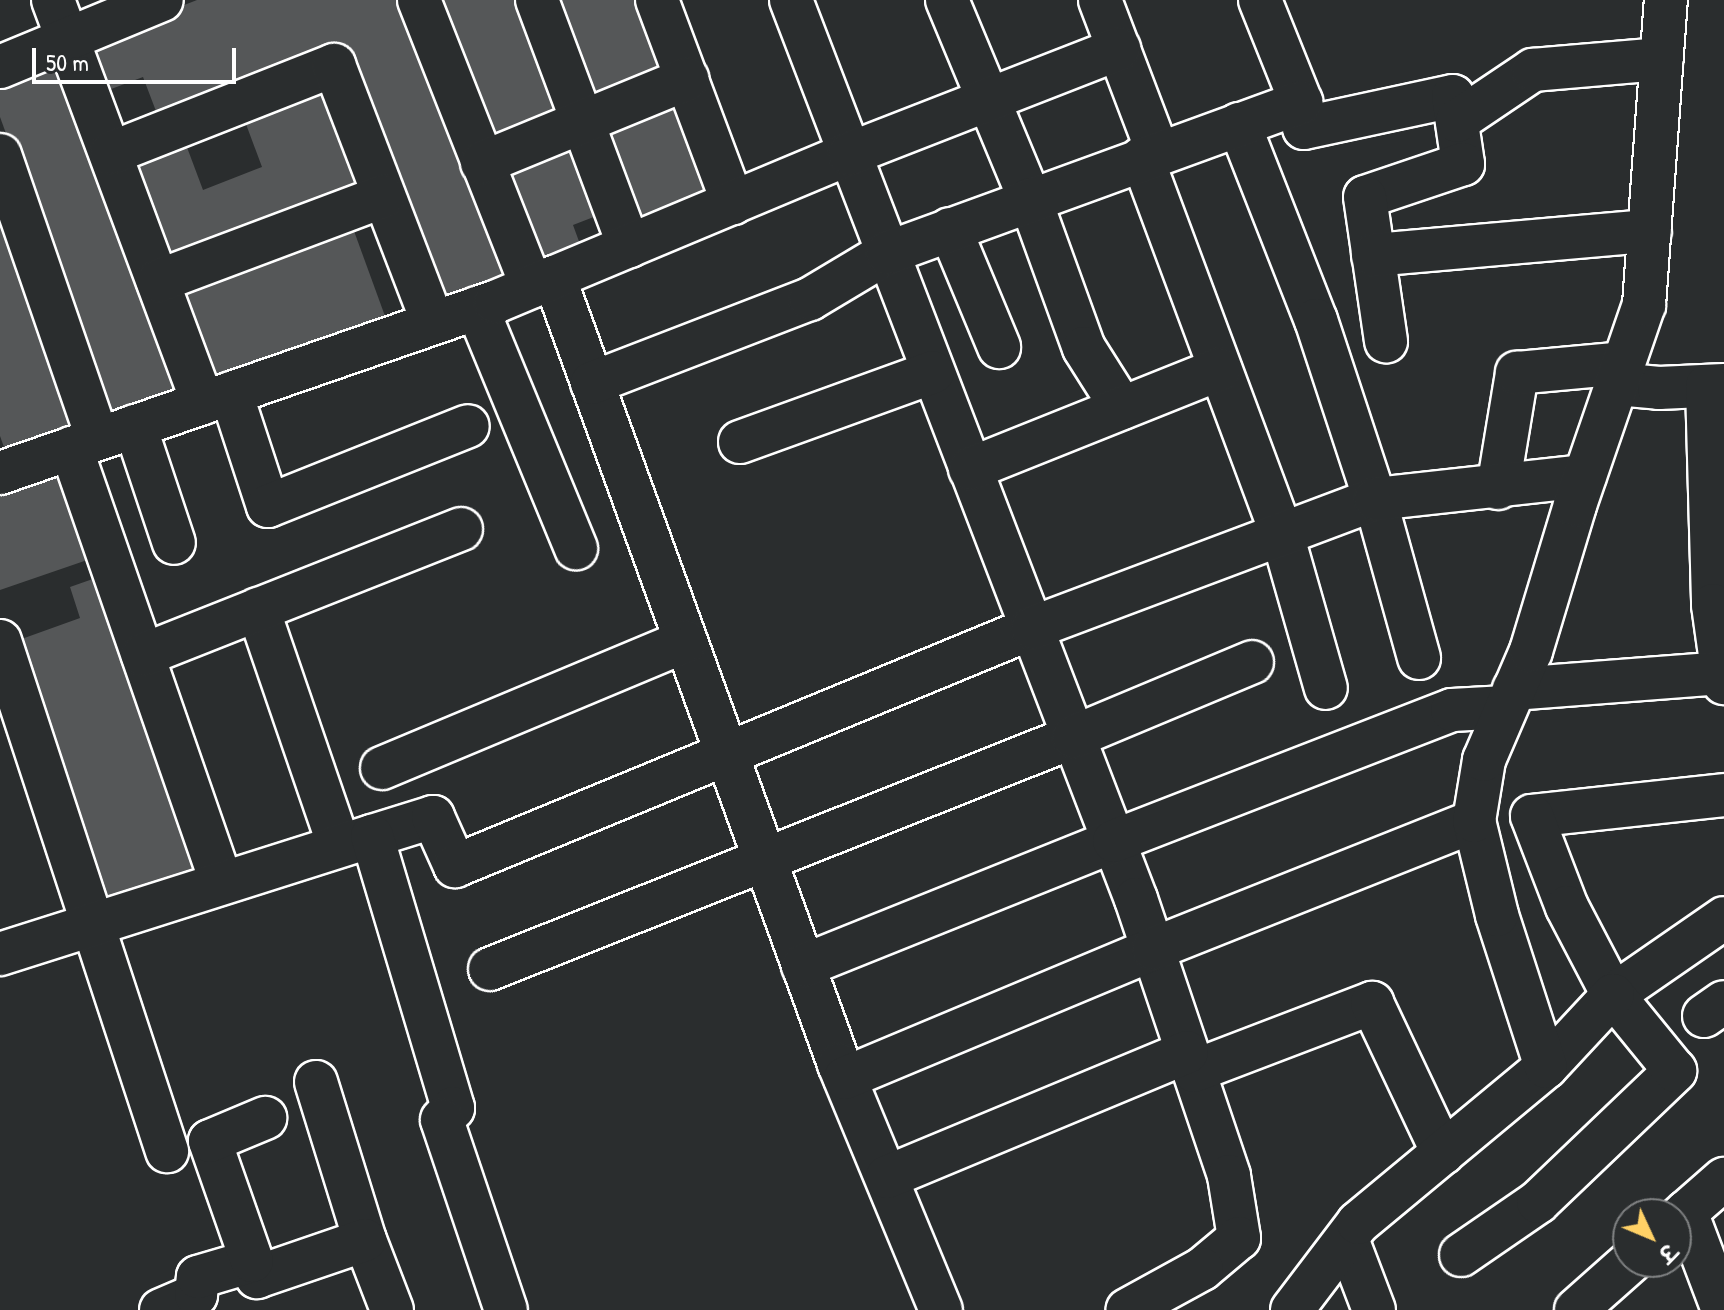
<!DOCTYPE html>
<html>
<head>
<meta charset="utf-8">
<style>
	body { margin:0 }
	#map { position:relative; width:1724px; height:1310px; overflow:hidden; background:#2a2d2e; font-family:"Patrick Hand","Playpen Sans Deva",sans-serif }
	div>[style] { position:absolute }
	.building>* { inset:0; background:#555758; transform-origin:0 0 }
	.roads { filter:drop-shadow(2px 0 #fff) drop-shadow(-2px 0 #fff) drop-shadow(0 2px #fff) drop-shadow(0 -2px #fff) }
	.minor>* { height:42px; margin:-21px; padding:0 21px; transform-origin:21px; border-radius:21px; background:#2a2d2e }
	span { translate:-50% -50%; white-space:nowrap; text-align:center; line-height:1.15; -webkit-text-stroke:7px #2a2d2e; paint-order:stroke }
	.north { position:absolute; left:1612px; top:1198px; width:80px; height:80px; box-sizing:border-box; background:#2a2d2e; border:2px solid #7f8182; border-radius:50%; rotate:134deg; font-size:22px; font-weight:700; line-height:32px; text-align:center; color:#fff }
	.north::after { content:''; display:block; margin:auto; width:28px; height:36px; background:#ffd166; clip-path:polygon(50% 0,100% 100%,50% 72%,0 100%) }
	.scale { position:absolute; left:32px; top:48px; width:204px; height:36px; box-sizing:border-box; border:4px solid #fff; border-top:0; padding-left:10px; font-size:24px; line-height:28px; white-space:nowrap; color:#fff; -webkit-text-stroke:6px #2a2d2e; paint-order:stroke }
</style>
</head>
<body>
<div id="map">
	<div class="building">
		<i style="clip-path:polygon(197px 0,404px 0,514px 282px,441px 310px,339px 49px,159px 119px,143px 77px,98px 94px,80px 46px)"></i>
		<i style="clip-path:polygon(438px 0,522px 0,570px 118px,499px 148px)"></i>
		<i style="clip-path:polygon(559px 0,642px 0,672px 74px,601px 104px)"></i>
		<i style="clip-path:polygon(63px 59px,184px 390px,110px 418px,0 117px,0 82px)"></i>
		<i style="clip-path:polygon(324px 75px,369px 193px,166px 271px,122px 156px,182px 134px,203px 190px,262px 167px,240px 108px)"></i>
		<i style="left:680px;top:96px;width:105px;height:82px;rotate:68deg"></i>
		<i style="clip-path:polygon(575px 134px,604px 213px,573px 225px,584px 255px,539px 271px,499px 162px)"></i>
		<i style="clip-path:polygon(0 207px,83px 434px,9px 461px,0 436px)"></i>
		<i style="left:350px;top:220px;width:114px;height:187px;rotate:70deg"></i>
		<i style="clip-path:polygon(64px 462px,96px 557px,0 590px,0 485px)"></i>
		<i style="clip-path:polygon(107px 574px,208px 876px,107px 911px,16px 641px,80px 618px,70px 587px)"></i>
	</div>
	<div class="roads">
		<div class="minor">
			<i style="left:53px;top:0;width:430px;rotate:69.6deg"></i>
			<i style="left:419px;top:0;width:308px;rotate:68.5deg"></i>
			<i style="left:537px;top:0;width:263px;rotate:69.5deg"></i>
			<i style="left:657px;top:0;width:217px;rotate:69.5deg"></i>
			<i style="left:791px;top:0;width:963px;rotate:69.01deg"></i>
			<i style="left:1136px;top:899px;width:292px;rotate:71.4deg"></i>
			<i style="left:1229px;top:1176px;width:63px;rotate:80.8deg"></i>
			<i style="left:1239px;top:1238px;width:48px;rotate:140deg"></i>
			<i style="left:1202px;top:1269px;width:85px;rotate:151.3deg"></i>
			<i style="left:947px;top:0;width:216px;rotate:67.4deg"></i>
			<i style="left:1030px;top:199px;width:158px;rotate:70.1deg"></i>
			<i style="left:1084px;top:348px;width:71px;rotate:57.7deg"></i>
			<i style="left:1100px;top:0;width:164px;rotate:69.2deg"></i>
			<i style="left:1260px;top:0;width:110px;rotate:68.1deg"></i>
			<i style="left:1301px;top:102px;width:26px;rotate:83deg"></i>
			<i style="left:1304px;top:128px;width:152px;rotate:-12.1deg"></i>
			<i style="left:1453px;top:96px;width:69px;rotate:81.6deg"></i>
			<i style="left:1463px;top:164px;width:103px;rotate:161.4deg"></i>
			<i style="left:1365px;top:197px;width:146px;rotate:81.7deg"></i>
			<i style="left:0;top:67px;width:175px;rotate:-22.5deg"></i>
			<i style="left:1457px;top:121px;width:92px;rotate:-33.9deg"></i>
			<i style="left:1533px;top:70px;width:129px;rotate:-4.9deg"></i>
			<i style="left:1239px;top:124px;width:211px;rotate:68.6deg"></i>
			<i style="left:1316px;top:320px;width:188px;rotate:71.8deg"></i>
			<i style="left:1375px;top:499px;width:165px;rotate:74.5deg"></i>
			<i style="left:111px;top:153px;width:240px;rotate:-21.5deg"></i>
			<i style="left:334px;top:65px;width:276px;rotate:69deg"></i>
			<i style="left:0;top:155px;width:300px;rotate:71deg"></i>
			<i style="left:1142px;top:158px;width:401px;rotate:69.6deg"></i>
			<i style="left:1282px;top:534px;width:160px;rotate:74.1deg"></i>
			<i style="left:482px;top:163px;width:222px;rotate:-22.3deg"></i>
			<i style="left:950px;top:229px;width:128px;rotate:67.4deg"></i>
			<i style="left:1373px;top:255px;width:278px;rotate:-5deg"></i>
			<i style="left:554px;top:277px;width:837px;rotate:70.09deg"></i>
			<i style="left:839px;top:1064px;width:266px;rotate:67.5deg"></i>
			<i style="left:158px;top:281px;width:241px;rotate:-20.6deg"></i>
			<i style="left:477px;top:308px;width:260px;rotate:67.6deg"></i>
			<i style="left:592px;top:383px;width:234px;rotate:-21.1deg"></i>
			<i style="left:810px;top:299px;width:90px;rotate:-30.9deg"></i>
			<i style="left:887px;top:253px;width:441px;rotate:-20deg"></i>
			<i style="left:1617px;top:384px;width:42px;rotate:5.4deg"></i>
			<i style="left:1659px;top:388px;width:65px;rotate:-2.6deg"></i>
			<i style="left:1707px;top:386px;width:219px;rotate:88.4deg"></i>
			<i style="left:1713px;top:605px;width:79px;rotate:82deg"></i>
			<i style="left:231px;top:393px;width:119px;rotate:71.9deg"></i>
			<i style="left:268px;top:506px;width:215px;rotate:-21.8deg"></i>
			<i style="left:135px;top:426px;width:123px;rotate:71.6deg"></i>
			<i style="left:740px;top:442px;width:205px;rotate:-19.9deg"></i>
			<i style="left:71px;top:448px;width:460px;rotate:70.9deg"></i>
			<i style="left:970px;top:469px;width:269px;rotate:-21.8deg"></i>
			<i style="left:0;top:473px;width:524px;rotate:-19.06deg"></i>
			<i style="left:495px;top:302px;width:384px;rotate:-22.7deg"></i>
			<i style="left:849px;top:154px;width:290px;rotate:-21.3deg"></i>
			<i style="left:1498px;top:488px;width:117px;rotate:-80.6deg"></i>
			<i style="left:1517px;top:373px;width:107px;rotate:-5.3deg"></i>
			<i style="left:258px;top:609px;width:250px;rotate:71.1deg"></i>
			<i style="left:0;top:641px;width:537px;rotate:71.87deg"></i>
			<i style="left:143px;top:655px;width:342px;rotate:-21.6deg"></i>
			<i style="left:1514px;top:689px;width:210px;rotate:-4.4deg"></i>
			<i style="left:382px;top:768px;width:329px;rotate:-22.7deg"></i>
			<i style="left:1724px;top:795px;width:193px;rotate:173.8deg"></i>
			<i style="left:1532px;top:816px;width:97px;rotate:69deg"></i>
			<i style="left:1567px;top:907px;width:99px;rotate:62.4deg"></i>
			<i style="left:1613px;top:995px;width:135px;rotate:-34.7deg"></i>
			<i style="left:372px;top:836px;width:64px;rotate:-17.3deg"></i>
			<i style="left:433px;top:817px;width:54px;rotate:65.8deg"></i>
			<i style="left:455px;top:866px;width:624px;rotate:-22.42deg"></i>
			<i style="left:1032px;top:628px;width:366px;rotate:-20.6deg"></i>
			<i style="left:1375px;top:499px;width:211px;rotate:-6.3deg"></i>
			<i style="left:0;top:954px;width:390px;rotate:-17.6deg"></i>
			<i style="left:372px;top:836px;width:284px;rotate:73.4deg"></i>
			<i style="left:453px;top:1108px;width:16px;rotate:133deg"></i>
			<i style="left:442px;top:1120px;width:200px;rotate:71.4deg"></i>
			<i style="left:803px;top:966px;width:335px;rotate:-21.9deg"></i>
			<i style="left:1114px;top:841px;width:362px;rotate:-21.2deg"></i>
			<i style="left:1452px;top:710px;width:54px;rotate:-3.2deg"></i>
			<i style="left:490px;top:969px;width:627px;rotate:-21.7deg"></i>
			<i style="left:1073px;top:737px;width:194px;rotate:-22.7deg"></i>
			<i style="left:1704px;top:1016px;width:24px;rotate:-35deg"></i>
			<i style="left:1194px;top:1071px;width:191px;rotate:-20.9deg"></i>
			<i style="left:1372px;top:1003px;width:166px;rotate:64.7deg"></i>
			<i style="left:845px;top:1078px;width:334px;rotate:-22.7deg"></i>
			<i style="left:1153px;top:949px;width:346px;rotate:-21.7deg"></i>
			<i style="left:316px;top:1082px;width:165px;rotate:72.8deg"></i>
			<i style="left:365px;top:1240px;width:75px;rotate:68.9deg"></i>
			<i style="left:887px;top:1177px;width:325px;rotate:-22.6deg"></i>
			<i style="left:1686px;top:1212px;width:105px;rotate:69.3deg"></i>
			<i style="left:1676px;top:1221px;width:64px;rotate:-41.2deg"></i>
			<i style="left:1347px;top:1239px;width:76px;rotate:69.2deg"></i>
			<i style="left:1461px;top:1255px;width:93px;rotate:-34.5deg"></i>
			<i style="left:1538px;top:1202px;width:190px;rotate:-43.7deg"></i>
			<i style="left:1675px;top:1071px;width:98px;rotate:-129.2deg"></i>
			<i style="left:1613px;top:995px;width:98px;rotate:132.9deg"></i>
			<i style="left:252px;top:1261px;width:17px;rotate:73deg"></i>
			<i style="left:257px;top:1277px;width:114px;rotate:-18.9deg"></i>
			<i style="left:161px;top:1310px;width:38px;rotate:-23deg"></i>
			<i style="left:196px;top:1295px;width:18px;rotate:-84deg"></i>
			<i style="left:198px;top:1277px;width:56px;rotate:-16.5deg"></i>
			<i style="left:252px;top:1261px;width:127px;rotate:-109.3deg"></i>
			<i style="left:210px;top:1141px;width:60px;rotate:-22.7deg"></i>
			<i style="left:1292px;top:1310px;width:109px;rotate:-52.8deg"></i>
			<i style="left:1358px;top:1223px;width:244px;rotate:-39.7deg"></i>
			<i style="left:1546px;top:1067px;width:160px;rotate:-107.9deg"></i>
			<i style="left:1497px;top:915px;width:97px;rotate:-103.7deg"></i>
			<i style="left:1474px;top:821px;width:62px;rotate:-80.7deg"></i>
			<i style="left:1484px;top:760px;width:119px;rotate:-66.7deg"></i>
			<i style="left:1531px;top:651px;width:152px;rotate:-73.2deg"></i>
			<i style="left:1575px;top:505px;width:212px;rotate:-71deg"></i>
			<i style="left:1644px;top:305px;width:306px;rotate:-85.9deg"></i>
			<i style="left:1576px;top:1310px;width:72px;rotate:-41.6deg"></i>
		</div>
	</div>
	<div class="north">उ</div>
	<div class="scale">50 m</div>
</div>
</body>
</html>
